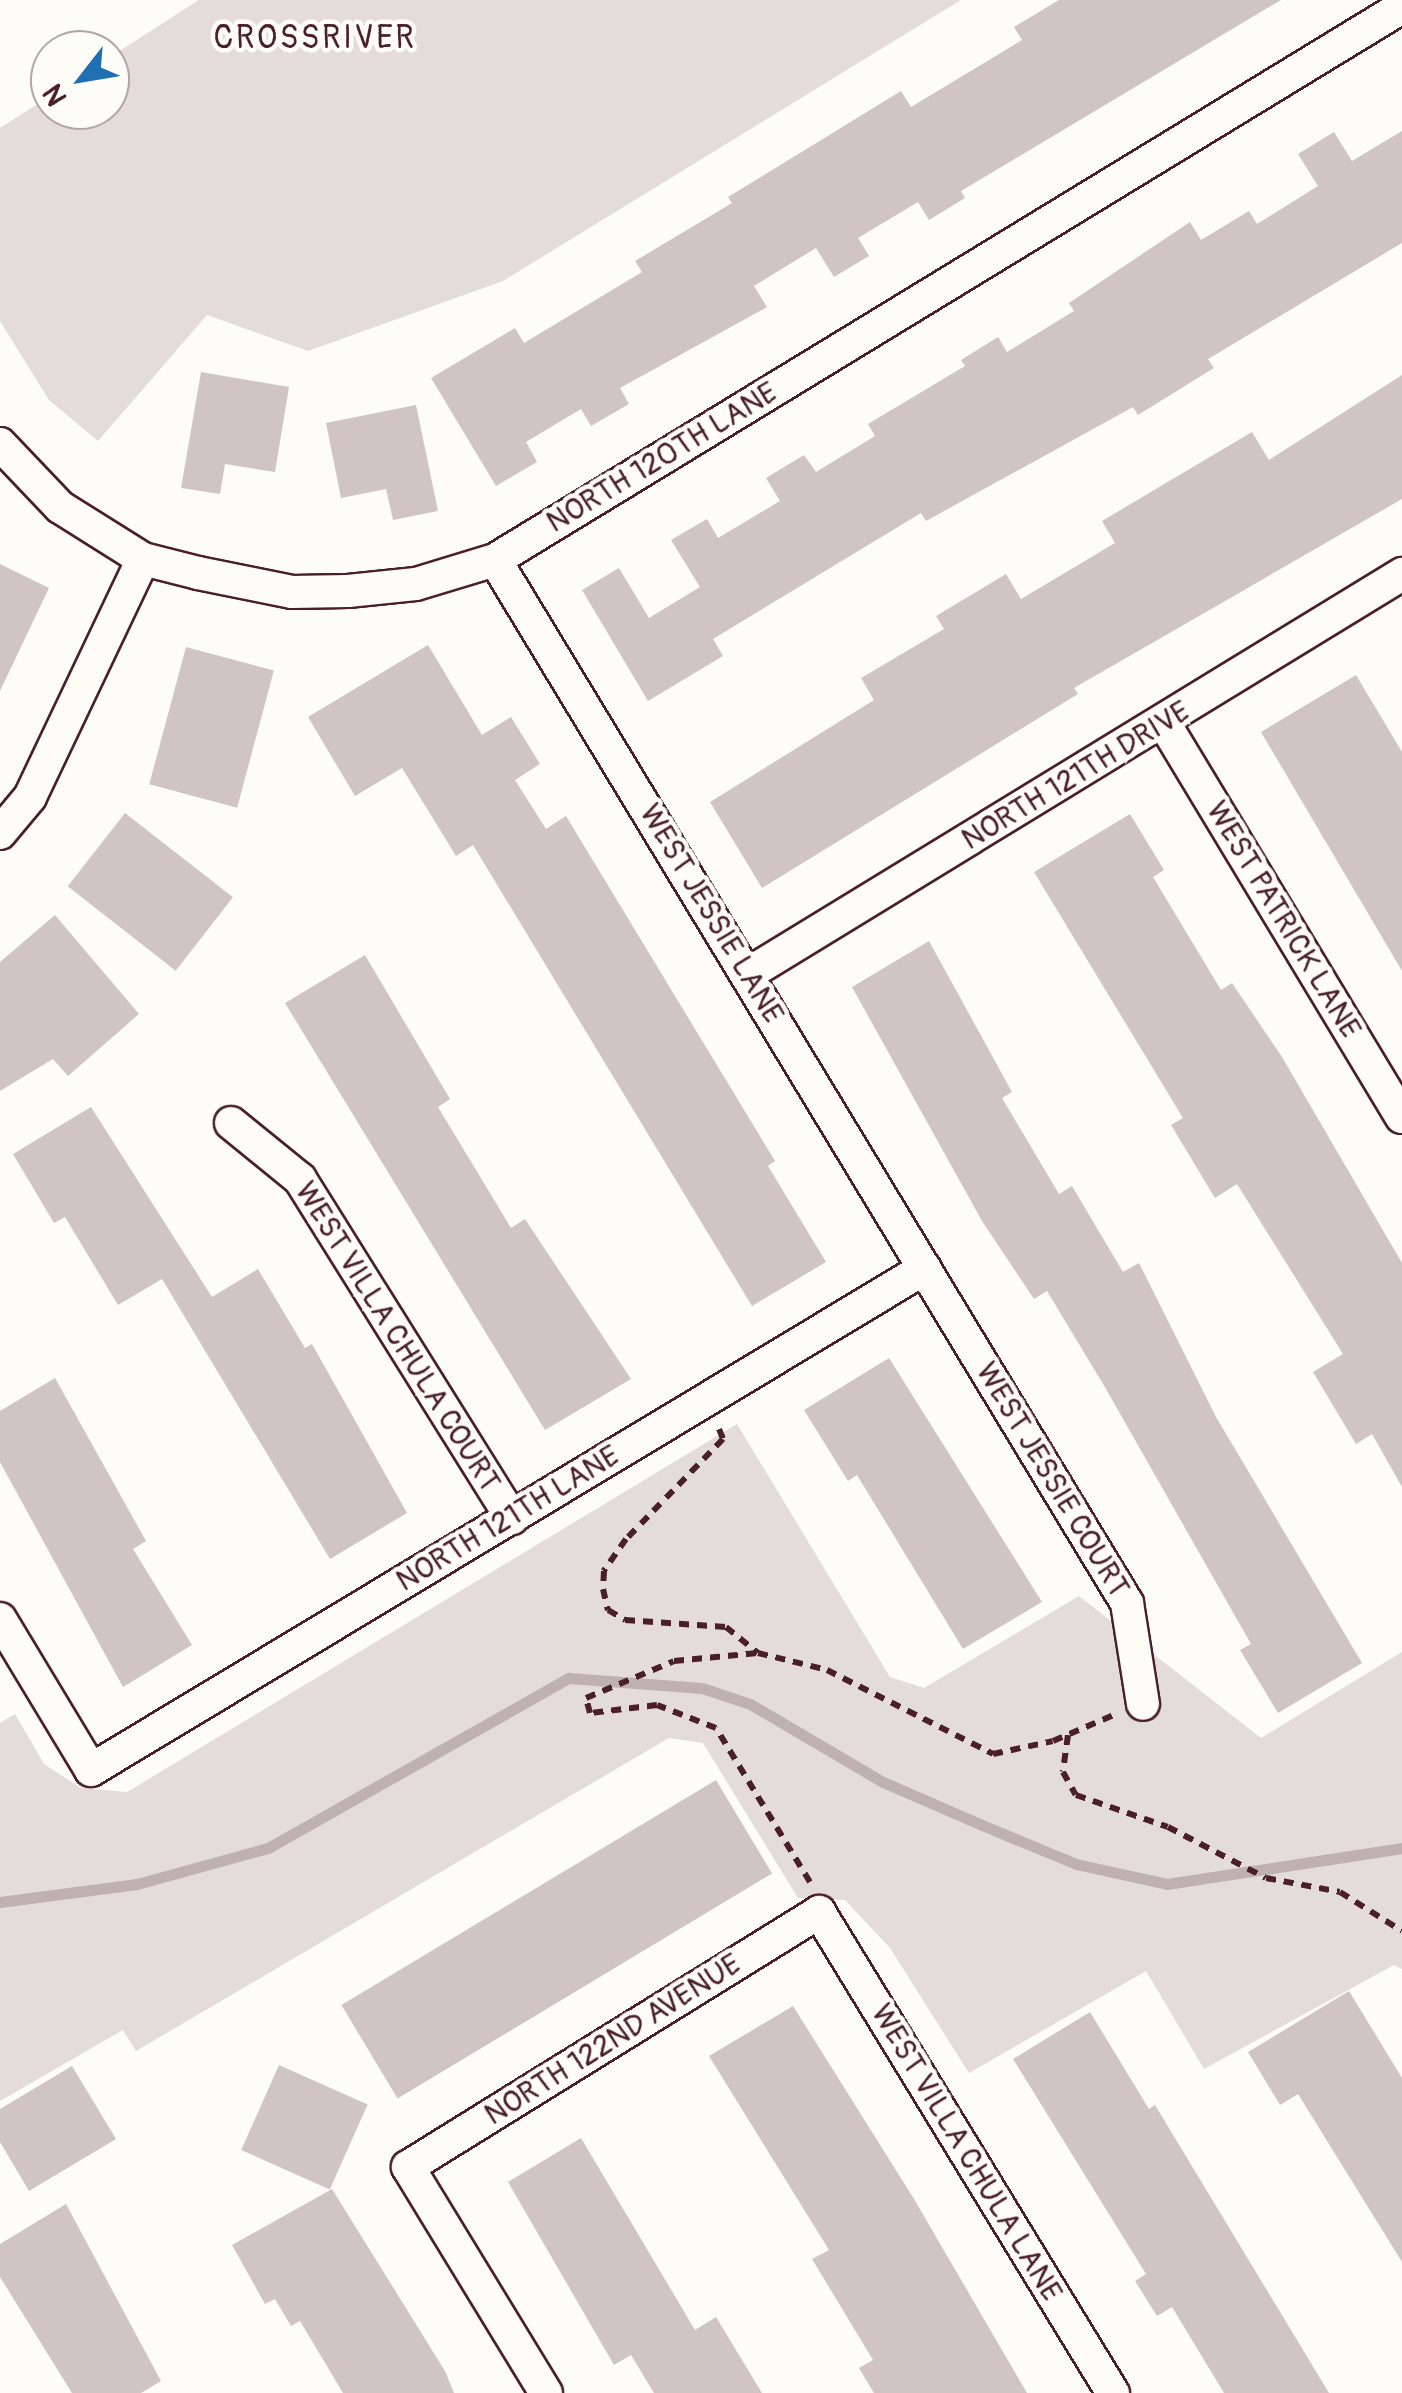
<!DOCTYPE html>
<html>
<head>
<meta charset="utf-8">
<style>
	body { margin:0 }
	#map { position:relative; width:1402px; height:2393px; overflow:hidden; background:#fdfcf7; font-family:Pangolin,sans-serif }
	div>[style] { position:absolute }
	.green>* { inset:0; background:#e3dcda }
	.stream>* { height:11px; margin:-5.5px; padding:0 5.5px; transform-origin:5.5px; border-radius:5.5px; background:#c0b1b1 }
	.building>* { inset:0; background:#d0c5c4; transform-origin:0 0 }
	.path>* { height:6px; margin-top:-3px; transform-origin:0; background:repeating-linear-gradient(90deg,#4a1f2b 0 10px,transparent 0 18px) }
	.roads { filter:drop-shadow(2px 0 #4a1f2b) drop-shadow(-2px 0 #4a1f2b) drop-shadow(0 2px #4a1f2b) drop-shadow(0 -2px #4a1f2b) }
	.minor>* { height:32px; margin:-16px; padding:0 16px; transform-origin:16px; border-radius:16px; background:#fdfcf7 }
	span { translate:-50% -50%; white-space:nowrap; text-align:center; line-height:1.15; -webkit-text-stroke:9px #fdfcf7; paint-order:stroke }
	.street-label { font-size:30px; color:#4a1f2b }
	.neighbourhood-label { font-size:32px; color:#4a1f2b; letter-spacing:2.5px }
	.north { position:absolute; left:30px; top:30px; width:100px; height:100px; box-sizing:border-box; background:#fdfcf7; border:2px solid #b5a4a5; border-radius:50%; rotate:239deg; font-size:28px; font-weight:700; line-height:40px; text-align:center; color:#4a1f2b }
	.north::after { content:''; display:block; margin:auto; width:35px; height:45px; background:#1f6fb2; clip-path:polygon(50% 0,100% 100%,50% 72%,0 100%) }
</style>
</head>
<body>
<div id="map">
	<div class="green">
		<i style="clip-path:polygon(199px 0,961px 0,503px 281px,308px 351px,207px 315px,98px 441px,49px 400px,0 321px,0 128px,50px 96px,50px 110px,110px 110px,110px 57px)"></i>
		<i style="clip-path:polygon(737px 1424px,890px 1677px,924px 1688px,1079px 1596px,1261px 1738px,1402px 1652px,1402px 1969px,1394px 1965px,1204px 2069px,1146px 1971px,969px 2073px,890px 1948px,845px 1900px,798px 1898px,703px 1743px,669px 1738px,136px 2051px,123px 2030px,0 2101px,0 1723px,15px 1714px,44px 1764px,81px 1788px,127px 1792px)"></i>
	</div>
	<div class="stream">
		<i style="left:0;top:1902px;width:138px;rotate:-7.5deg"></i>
		<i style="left:137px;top:1884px;width:136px;rotate:-15.4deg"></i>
		<i style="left:268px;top:1848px;width:346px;rotate:-29.5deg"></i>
		<i style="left:569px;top:1678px;width:133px;rotate:4.3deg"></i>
		<i style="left:702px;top:1688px;width:51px;rotate:18.4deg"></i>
		<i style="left:750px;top:1704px;width:154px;rotate:30.4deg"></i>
		<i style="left:883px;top:1782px;width:108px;rotate:23.5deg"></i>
		<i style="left:982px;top:1825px;width:102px;rotate:22.5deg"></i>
		<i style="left:1076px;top:1864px;width:93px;rotate:12.4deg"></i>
		<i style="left:1167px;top:1884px;width:238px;rotate:-8.7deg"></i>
	</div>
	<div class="building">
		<i style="clip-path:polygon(1059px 0,1281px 0,961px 191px,965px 198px,929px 220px,918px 202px,858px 238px,869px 256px,834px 277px,816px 248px,754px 286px,767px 307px,620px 388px,629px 404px,591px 426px,581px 409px,526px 442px,537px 462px,496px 486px,431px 378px,515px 328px,524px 343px,642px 272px,635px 261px,732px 203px,728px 197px,901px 91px,911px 107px,1022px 40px,1014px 27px)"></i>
		<i style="clip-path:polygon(1402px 131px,1402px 243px,1208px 359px,1214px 368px,1138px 415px,1133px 407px,926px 521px,921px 513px,713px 639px,723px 656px,648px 701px,582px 590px,619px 568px,649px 618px,700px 587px,671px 540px,707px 519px,718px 538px,780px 501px,766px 478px,804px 455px,816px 472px,875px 436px,868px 424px,965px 366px,961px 360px,998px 337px,1007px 352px,1074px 311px,1069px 303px,1190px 222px,1201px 240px,1249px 211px,1257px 224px,1318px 186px,1298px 154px,1334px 132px,1352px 161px)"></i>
		<i style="clip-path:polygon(201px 372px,289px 387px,275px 472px,225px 464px,220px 494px,181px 488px)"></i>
		<i style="clip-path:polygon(1402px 375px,1402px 499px,1074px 688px,1078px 694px,762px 888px,710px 802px,874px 700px,861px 678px,944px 629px,936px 616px,1006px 574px,1021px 599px,1115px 543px,1102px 521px,1171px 480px,1252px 432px,1269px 460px)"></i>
		<i style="clip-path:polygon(416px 405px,438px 511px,393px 520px,386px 489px,341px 498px,326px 423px)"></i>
		<i style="clip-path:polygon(0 564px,49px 588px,0 691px)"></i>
		<i style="clip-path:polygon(428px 645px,482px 735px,511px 717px,540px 764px,515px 780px,546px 829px,566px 816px,775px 1161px,768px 1166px,826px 1262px,752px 1306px,473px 845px,456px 856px,402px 768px,355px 796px,308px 717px)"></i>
		<i style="left:186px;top:647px;width:91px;height:142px;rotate:15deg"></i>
		<i style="clip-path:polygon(1356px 675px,1402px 752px,1402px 971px,1261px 732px)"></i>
		<i style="left:125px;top:813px;width:137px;height:93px;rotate:38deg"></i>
		<i style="clip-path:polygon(1130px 814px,1164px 870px,1153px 877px,1221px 990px,1232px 983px,1282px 1057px,1402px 1263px,1402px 1487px,1372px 1434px,1356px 1444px,1313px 1372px,1343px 1354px,1237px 1184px,1215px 1198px,1171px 1125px,1183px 1118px,1034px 872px)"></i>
		<i style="clip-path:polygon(55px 915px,139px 1014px,68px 1076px,53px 1059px,0 1091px,0 962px)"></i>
		<i style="clip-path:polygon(929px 941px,1012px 1092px,1002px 1098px,1059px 1194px,1072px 1186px,1123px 1272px,1139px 1263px,1216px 1417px,1362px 1663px,1278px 1713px,1240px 1650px,1251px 1644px,1106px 1389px,1047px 1291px,1034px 1299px,982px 1221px,852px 987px)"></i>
		<i style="clip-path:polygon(365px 955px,450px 1099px,438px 1107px,511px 1228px,525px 1219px,631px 1379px,545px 1430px,285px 1003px)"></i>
		<i style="clip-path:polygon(91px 1107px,212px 1297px,258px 1269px,305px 1348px,312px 1344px,407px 1513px,330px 1559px,162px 1279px,118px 1305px,65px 1217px,54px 1223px,13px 1154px)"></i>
		<i style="clip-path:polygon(889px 1358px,1042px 1602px,963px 1649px,857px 1475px,848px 1481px,804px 1410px)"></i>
		<i style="clip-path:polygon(55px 1378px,146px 1541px,133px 1549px,192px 1645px,123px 1687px,0 1462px,0 1411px)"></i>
		<i style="left:716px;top:1780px;width:109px;height:437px;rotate:59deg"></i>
		<i style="clip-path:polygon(1349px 1991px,1402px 2078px,1402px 2262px,1298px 2094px,1280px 2105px,1248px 2052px)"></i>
		<i style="clip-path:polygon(793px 2006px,914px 2199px,1027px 2393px,874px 2393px,859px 2368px,873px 2360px,812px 2259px,829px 2250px,709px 2056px)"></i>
		<i style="clip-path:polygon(1090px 2012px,1149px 2109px,1155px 2105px,1329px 2393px,1224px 2393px,1172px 2307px,1157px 2316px,1135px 2281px,1146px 2274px,1013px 2059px)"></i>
		<i style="left:279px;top:2065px;width:97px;height:93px;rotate:24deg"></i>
		<i style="clip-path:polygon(72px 2066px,116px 2139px,29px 2191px,0 2142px,0 2109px)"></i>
		<i style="clip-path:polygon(581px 2138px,695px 2330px,716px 2317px,762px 2393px,654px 2393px,631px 2355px,614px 2365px,508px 2182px)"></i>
		<i style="clip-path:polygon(332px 2189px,445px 2371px,454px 2393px,343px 2393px,300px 2321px,291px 2326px,275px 2299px,265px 2304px,232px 2245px)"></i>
		<i style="clip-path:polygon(66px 2204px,161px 2381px,141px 2393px,72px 2393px,0 2277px,0 2244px)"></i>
	</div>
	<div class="path">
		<i style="left:719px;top:1429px;width:11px;rotate:68deg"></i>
		<i style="left:723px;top:1439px;width:139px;rotate:134.1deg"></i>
		<i style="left:626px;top:1539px;width:39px;rotate:125deg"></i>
		<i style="left:604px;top:1571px;width:18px;rotate:93deg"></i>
		<i style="left:603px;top:1589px;width:22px;rotate:77deg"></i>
		<i style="left:608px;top:1610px;width:20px;rotate:30deg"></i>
		<i style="left:625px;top:1620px;width:101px;rotate:4deg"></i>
		<i style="left:726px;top:1627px;width:41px;rotate:39.1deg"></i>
		<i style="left:1068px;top:1735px;width:37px;rotate:98deg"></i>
		<i style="left:1063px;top:1772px;width:26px;rotate:61deg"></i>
		<i style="left:1076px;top:1795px;width:97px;rotate:19.2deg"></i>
		<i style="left:1168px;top:1827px;width:110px;rotate:27.5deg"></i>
		<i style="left:1266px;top:1878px;width:75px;rotate:10.7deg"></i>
		<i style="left:1340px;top:1892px;width:73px;rotate:32.2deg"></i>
		<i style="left:810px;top:1882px;width:180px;rotate:-121.4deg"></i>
		<i style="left:716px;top:1728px;width:63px;rotate:-158.7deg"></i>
		<i style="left:657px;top:1705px;width:67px;rotate:173.2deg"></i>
		<i style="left:590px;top:1713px;width:16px;rotate:-105deg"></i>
		<i style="left:586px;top:1698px;width:95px;rotate:-22.8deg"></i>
		<i style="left:674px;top:1661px;width:84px;rotate:-5.4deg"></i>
		<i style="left:758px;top:1653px;width:71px;rotate:13.8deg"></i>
		<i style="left:827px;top:1670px;width:186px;rotate:26.8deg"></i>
		<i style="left:993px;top:1754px;width:61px;rotate:-12.2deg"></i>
		<i style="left:1053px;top:1741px;width:66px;rotate:-23.1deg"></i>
	</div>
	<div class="roads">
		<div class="minor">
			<i style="left:0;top:444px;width:87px;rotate:46.4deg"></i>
			<i style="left:60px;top:507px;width:98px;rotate:32.1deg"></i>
			<i style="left:143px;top:559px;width:57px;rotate:14.3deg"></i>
			<i style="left:198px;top:573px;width:96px;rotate:11.4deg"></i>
			<i style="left:292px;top:592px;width:56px;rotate:-1deg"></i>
			<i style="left:348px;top:591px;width:68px;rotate:-5.9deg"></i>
			<i style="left:416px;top:584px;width:83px;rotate:-16.9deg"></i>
			<i style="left:495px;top:560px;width:1062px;rotate:-31.37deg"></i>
			<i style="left:495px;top:560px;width:1220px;rotate:58.79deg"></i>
			<i style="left:1127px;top:1603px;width:102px;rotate:81deg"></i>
			<i style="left:1164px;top:723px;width:460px;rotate:58.9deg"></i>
			<i style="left:0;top:833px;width:47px;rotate:-50.2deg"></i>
			<i style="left:30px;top:797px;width:263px;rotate:-64.6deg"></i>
			<i style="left:748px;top:974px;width:767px;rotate:-31.45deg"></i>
			<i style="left:231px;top:1123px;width:89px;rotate:39.1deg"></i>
			<i style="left:300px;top:1179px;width:400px;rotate:58deg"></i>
			<i style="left:0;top:1619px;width:176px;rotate:58.9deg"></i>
			<i style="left:91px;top:1770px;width:973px;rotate:-31.04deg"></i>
			<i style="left:546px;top:2393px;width:265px;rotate:-121.4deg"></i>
			<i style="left:408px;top:2167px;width:484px;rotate:-31.8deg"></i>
			<i style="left:819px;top:1912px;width:564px;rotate:58.57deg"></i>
		</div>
	</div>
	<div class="street-label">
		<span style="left:662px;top:458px;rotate:-31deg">NORTH 120TH LANE</span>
		<span style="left:1076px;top:776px;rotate:-31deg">NORTH 121TH DRIVE</span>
		<span style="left:711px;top:914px;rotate:59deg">WEST JESSIE LANE</span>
		<span style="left:1283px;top:920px;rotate:59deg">WEST PATRICK LANE</span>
		<span style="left:397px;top:1337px;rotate:58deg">WEST VILLA CHULA COURT</span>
		<span style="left:1052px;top:1480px;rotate:59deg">WEST JESSIE COURT</span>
		<span style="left:508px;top:1519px;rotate:-31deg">NORTH 121TH LANE</span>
		<span style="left:613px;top:2040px;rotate:-32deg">NORTH 122ND AVENUE</span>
		<span style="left:966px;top:2153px;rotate:59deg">WEST VILLA CHULA LANE</span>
	</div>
	<div class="neighbourhood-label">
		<span style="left:315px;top:38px">CROSSRIVER</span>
	</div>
	<div class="north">N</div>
</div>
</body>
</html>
